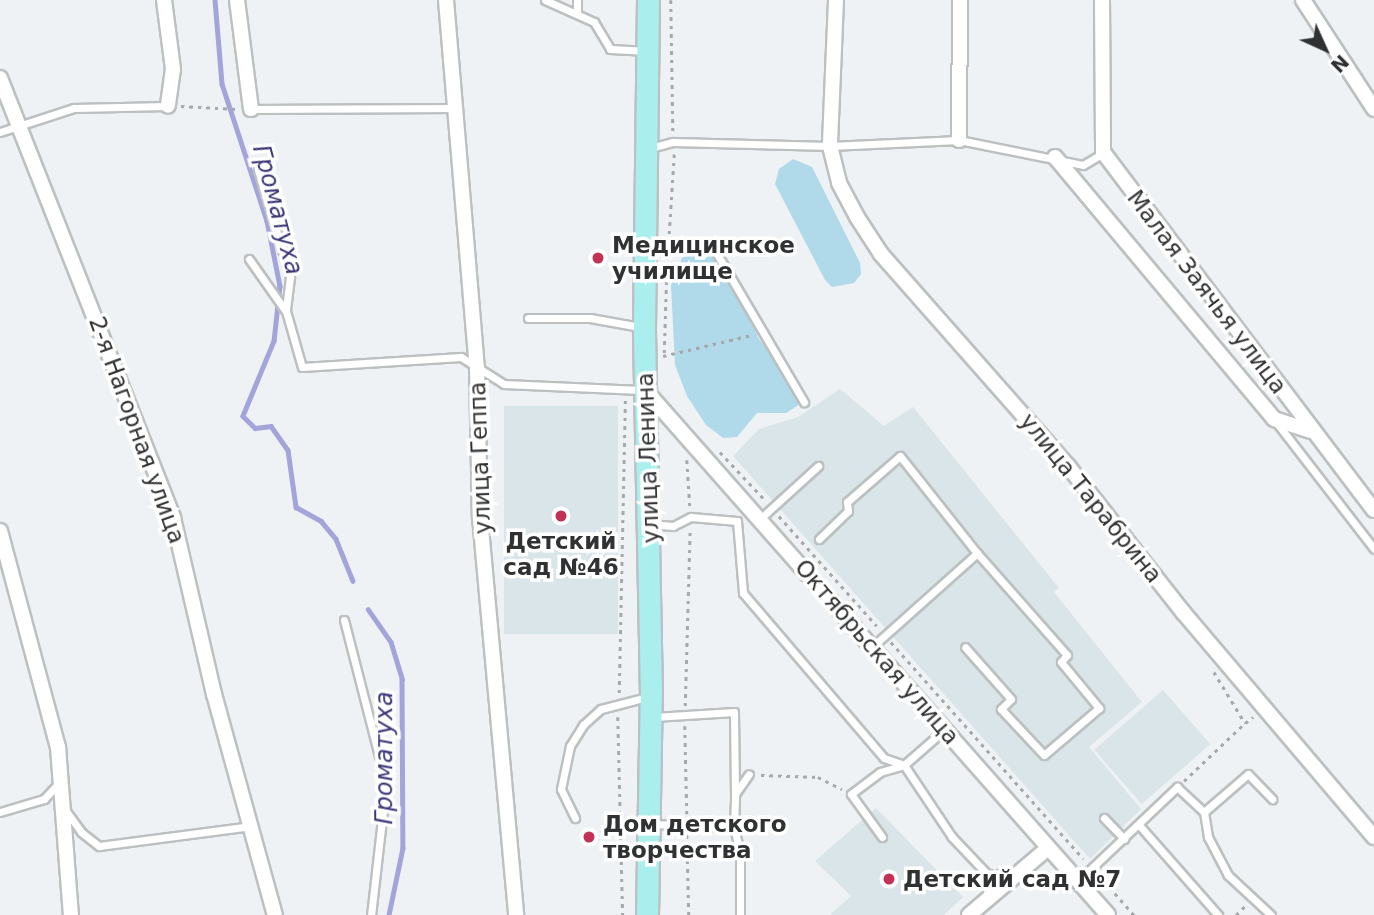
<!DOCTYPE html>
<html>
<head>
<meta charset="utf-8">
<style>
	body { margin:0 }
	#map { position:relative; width:1374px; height:915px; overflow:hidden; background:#eef2f4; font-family:"DejaVu Sans",sans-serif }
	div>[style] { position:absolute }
	.built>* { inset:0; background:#dae5ea; transform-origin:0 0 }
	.green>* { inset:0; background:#b0d9ea }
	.stream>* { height:4.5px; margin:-2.25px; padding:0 2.25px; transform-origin:2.25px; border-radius:2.25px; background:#a3a4d9 }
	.path>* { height:2.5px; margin-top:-1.25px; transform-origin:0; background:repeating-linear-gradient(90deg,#a6a9aa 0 3.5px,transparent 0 8.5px) }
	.roads { filter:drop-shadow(2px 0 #bcc0c1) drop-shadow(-2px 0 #bcc0c1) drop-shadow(0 2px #bcc0c1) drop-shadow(0 -2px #bcc0c1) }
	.lane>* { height:7px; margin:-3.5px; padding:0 3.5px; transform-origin:3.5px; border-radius:3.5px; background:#fff }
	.street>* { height:14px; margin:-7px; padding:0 7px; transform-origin:7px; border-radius:7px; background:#fff }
	.primary>* { height:21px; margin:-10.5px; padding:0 10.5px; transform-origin:10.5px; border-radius:10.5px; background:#aaefee }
	.dots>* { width:19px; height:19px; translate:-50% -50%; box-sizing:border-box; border:4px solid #fff; border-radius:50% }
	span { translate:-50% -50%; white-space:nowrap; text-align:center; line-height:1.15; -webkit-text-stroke:7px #fff; paint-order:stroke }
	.poi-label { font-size:23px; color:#303132; font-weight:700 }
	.left { translate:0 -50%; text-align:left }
	.street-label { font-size:23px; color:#303132 }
	.water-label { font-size:24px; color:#3c3878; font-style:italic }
	.north { position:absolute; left:1290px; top:14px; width:70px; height:70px; -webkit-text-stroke:5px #fff; paint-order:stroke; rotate:135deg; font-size:19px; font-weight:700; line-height:28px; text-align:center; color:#303132 }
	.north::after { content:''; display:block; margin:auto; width:24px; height:32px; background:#303132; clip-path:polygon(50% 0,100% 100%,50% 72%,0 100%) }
</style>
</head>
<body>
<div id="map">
	<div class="built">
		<i style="clip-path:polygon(840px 389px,884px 426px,913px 407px,1059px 588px,1054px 592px,1142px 702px,1089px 747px,1141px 809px,1090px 859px,733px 456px,759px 429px,798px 417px)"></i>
		<i style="left:504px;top:406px;width:114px;height:228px"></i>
		<i style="left:1163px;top:690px;width:72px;height:91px;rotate:49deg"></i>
		<i style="clip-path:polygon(876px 808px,963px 897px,944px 915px,830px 915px,851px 896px,815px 861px)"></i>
	</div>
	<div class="green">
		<i style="clip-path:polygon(793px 159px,812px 167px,860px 263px,861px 274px,854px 283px,832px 287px,825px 280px,775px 184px,779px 169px)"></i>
		<i style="clip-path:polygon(702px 244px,723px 264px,759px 339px,781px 367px,800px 404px,786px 413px,757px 413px,737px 437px,723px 438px,706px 425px,687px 396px,675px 365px,671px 285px,682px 258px)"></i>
	</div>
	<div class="stream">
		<i style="left:215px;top:0;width:84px;rotate:85.2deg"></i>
		<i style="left:222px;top:84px;width:144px;rotate:71.8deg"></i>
		<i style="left:267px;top:221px;width:66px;rotate:78.7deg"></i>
		<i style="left:280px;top:286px;width:55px;rotate:96.2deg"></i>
		<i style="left:274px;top:341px;width:81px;rotate:112.5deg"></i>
		<i style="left:243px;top:416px;width:17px;rotate:45deg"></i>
		<i style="left:255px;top:428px;width:16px;rotate:-7deg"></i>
		<i style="left:271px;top:426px;width:29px;rotate:55deg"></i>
		<i style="left:288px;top:450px;width:58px;rotate:82deg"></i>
		<i style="left:296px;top:507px;width:29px;rotate:29deg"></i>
		<i style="left:321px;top:521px;width:23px;rotate:50deg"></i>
		<i style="left:336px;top:539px;width:45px;rotate:68deg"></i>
		<i style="left:368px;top:609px;width:40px;rotate:55.1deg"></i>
		<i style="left:391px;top:642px;width:39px;rotate:73deg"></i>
		<i style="left:402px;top:679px;width:169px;rotate:89.7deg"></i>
		<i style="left:403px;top:848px;width:68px;rotate:101.8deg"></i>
	</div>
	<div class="path">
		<i style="left:671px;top:0;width:133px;rotate:89.1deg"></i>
		<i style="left:181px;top:106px;width:56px;rotate:3.1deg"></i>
		<i style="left:669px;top:234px;width:80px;rotate:-86.4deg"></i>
		<i style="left:664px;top:353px;width:98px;rotate:-88.2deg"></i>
		<i style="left:663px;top:356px;width:91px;rotate:-13.3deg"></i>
		<i style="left:720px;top:452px;width:67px;rotate:46.8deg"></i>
		<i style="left:687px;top:460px;width:46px;rotate:86.3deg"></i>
		<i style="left:779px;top:516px;width:147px;rotate:48.3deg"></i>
		<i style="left:891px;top:642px;width:290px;rotate:48.4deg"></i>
		<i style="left:1214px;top:672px;width:60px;rotate:58.7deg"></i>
		<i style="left:1245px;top:723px;width:10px;rotate:-37deg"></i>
		<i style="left:619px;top:693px;width:295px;rotate:-88.8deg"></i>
		<i style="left:685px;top:706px;width:176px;rotate:-88.4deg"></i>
		<i style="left:618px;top:717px;width:198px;rotate:88.6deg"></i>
		<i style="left:685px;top:726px;width:88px;rotate:88.7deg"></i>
		<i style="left:761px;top:775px;width:57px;rotate:2deg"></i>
		<i style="left:818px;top:777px;width:27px;rotate:27deg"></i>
		<i style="left:1184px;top:781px;width:84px;rotate:-43.6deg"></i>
		<i style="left:687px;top:835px;width:80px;rotate:88.6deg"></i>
		<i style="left:1098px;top:874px;width:55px;rotate:48.7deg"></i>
		<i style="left:1236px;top:915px;width:14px;rotate:-45deg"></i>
	</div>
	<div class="roads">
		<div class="lane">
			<i style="left:545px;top:0;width:54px;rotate:24.2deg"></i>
			<i style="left:594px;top:22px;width:31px;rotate:59deg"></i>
			<i style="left:610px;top:49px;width:34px;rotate:3deg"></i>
			<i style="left:577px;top:13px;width:13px;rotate:-90deg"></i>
			<i style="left:251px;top:109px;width:204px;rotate:-0.3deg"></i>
			<i style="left:0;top:132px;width:78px;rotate:-18deg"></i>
			<i style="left:74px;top:108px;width:94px;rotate:-1.2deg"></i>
			<i style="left:650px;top:148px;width:24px;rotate:-15deg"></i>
			<i style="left:673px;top:142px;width:157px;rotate:1.5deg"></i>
			<i style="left:830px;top:146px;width:129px;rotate:-2.7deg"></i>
			<i style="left:959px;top:140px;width:126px;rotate:11.4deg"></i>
			<i style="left:1083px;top:165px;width:23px;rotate:-31deg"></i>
			<i style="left:258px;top:170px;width:112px;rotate:73.3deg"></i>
			<i style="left:290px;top:277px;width:34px;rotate:97deg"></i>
			<i style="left:286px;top:311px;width:58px;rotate:74.1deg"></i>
			<i style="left:302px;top:367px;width:159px;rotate:-3.6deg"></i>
			<i style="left:461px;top:357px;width:51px;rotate:32.1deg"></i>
			<i style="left:504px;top:384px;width:137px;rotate:2.5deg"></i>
			<i style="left:646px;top:242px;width:67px;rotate:4.3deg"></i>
			<i style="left:713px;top:247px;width:180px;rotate:59.6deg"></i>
			<i style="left:249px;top:259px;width:62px;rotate:54.8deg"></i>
			<i style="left:528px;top:318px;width:62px"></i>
			<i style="left:590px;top:318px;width:51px;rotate:10.2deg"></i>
			<i style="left:1276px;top:422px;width:160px;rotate:52.3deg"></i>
			<i style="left:762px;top:517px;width:76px;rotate:-42.3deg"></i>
			<i style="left:650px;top:524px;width:23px;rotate:5deg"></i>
			<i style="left:673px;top:526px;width:20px;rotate:-27deg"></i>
			<i style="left:691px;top:517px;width:46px;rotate:5deg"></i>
			<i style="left:737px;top:521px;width:72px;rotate:85.2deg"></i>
			<i style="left:743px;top:593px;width:217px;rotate:49.5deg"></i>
			<i style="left:884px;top:758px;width:21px;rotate:19deg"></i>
			<i style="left:904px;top:765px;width:53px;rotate:-41.2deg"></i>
			<i style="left:819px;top:539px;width:40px;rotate:-44deg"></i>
			<i style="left:848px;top:511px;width:9px;rotate:-96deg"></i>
			<i style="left:847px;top:502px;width:70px;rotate:-41deg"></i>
			<i style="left:900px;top:456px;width:124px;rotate:51.6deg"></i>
			<i style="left:344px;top:620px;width:169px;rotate:75.6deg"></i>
			<i style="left:386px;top:784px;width:132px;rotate:96.5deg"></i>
			<i style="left:872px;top:647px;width:141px;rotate:-41.8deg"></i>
			<i style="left:977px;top:553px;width:136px;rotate:48.6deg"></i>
			<i style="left:1067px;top:655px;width:9px;rotate:131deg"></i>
			<i style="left:1061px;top:662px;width:60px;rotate:50.4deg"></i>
			<i style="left:1099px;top:708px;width:72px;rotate:139.5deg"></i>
			<i style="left:1044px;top:755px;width:63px;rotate:-133.1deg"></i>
			<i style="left:1001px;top:709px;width:14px;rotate:-45deg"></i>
			<i style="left:1011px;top:699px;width:69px;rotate:-131.5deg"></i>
			<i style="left:654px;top:717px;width:80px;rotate:-3.6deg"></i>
			<i style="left:734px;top:712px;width:82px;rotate:89.3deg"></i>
			<i style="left:735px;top:794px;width:24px;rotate:-55deg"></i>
			<i style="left:66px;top:811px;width:26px;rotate:54deg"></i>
			<i style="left:81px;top:832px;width:23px;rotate:38deg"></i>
			<i style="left:99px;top:846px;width:152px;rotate:-7.5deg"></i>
			<i style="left:0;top:812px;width:46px;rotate:-16.5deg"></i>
			<i style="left:44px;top:799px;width:22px;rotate:-47deg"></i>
			<i style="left:575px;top:818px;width:32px;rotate:-116deg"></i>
			<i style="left:561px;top:789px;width:44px;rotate:-78.2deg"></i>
			<i style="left:570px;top:746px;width:25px;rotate:-58deg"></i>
			<i style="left:583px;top:725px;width:24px;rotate:-42deg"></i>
			<i style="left:601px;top:709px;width:48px;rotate:-14.6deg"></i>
			<i style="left:1104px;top:818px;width:29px;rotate:46deg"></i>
			<i style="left:652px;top:824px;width:82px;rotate:2.1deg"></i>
			<i style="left:734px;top:827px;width:33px;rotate:-88deg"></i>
			<i style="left:1139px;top:825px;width:120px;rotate:48.7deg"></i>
			<i style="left:734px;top:827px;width:28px;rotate:77deg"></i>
			<i style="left:740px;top:854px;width:61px;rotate:90deg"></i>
			<i style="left:882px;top:837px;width:53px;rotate:-125.8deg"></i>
			<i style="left:851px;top:794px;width:36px;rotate:-37deg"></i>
			<i style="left:880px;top:772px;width:25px;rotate:-16deg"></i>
			<i style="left:904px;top:765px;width:87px;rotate:56.3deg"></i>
			<i style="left:952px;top:837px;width:52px;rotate:46.5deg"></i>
			<i style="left:988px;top:875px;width:28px;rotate:-6deg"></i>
			<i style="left:1078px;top:881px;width:137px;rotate:-43.5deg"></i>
			<i style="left:1177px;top:787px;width:37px;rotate:43deg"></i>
			<i style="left:1271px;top:915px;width:59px;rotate:-137.1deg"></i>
			<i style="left:1228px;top:875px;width:43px;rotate:-117.8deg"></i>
			<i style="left:1208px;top:837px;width:25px;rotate:-99deg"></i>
			<i style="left:1204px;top:812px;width:58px;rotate:-40.8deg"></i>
			<i style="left:1248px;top:774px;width:35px;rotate:46deg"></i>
		</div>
		<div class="street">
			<i style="left:164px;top:0;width:70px;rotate:82.6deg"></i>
			<i style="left:173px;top:69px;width:37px;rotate:98deg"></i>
			<i style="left:237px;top:0;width:110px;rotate:82.7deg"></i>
			<i style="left:446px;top:0;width:368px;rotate:85.2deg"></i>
			<i style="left:477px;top:367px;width:150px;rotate:88.9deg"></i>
			<i style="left:480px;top:517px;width:400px;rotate:84.8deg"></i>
			<i style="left:836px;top:0;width:146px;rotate:92.4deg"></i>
			<i style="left:830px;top:146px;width:38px;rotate:76deg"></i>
			<i style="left:839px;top:183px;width:38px;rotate:62deg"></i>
			<i style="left:857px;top:217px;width:44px;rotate:57deg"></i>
			<i style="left:881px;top:254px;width:283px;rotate:48.6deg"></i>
			<i style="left:1068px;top:466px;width:186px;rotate:51.8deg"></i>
			<i style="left:1183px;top:612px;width:295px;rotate:49.7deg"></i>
			<i style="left:1102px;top:0;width:152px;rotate:89.6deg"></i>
			<i style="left:1103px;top:152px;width:449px;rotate:52.9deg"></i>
			<i style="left:1303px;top:0;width:130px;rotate:56.9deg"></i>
			<i style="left:0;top:78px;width:473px;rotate:68.5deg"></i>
			<i style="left:173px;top:518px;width:181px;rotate:76.9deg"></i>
			<i style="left:214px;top:694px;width:229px;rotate:74.6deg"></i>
			<i style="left:959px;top:140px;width:140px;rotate:-89.6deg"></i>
			<i style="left:1055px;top:157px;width:341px;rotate:50.1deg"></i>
			<i style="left:1274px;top:419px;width:39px;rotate:18deg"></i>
			<i style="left:645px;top:390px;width:700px;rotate:48.59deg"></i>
			<i style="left:0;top:531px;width:224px;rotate:75deg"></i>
			<i style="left:58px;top:747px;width:169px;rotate:85.6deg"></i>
			<i style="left:969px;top:915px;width:104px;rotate:-40.3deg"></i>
		</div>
		<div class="primary">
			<i style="left:647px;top:915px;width:219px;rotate:-89deg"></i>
			<i style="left:651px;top:696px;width:368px;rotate:-91.1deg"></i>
			<i style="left:644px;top:328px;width:328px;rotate:-89.3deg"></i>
		</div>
	</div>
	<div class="dots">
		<i style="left:598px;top:258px;background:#c23255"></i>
		<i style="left:561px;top:516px;background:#c23255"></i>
		<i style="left:589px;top:837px;background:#c23255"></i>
		<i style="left:889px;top:879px;background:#c23255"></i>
	</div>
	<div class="poi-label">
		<span class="left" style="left:612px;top:258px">Медицинское<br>училище</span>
		<span style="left:561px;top:554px">Детский<br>сад №46</span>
		<span class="left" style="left:603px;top:837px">Дом детского<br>творчества</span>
		<span class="left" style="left:903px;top:879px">Детский сад №7</span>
	</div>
	<div class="street-label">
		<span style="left:1207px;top:292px;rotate:53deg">Малая Заячья улица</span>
		<span style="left:137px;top:430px;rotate:70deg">2-я Нагорная улица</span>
		<span style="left:480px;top:458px;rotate:-92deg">улица Геппа</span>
		<span style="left:648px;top:458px;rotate:-92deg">улица Ленина</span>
		<span style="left:1091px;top:498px;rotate:51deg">улица Тарабрина</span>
		<span style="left:877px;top:652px;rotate:49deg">Октябрьская улица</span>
	</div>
	<div class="water-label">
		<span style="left:277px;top:210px;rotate:75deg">Громатуха</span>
		<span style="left:385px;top:758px;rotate:-90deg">Громатуха</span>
	</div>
	<div class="north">N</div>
</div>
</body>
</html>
